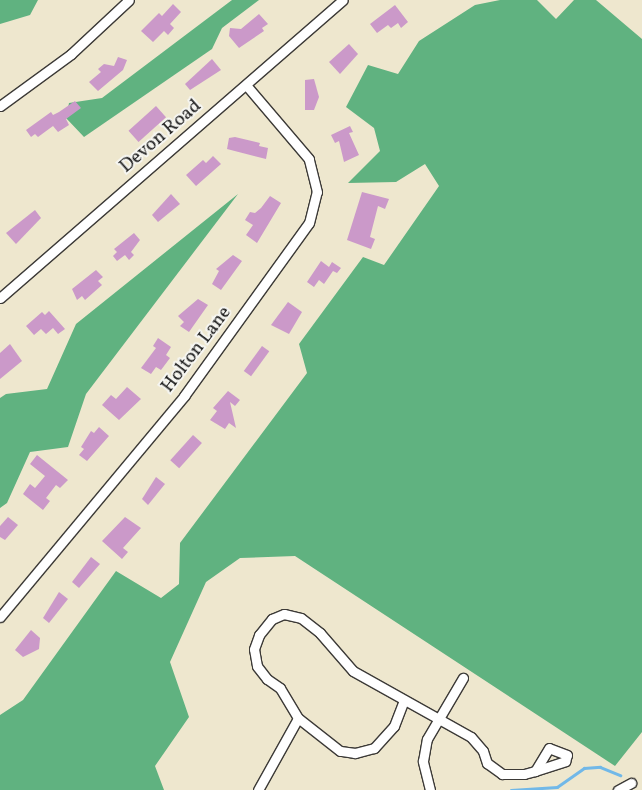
<!DOCTYPE html>
<html>
<head>
<meta charset="utf-8">
<style>
	body { margin:0 }
	#map { position:relative; width:642px; height:790px; overflow:hidden; background:#eee7ce; font-family:Vollkorn,serif }
	div>[style] { position:absolute }
	.forest>* { inset:0; background:#60b280 }
	.stream>* { height:2.5px; margin:-1.25px; padding:0 1.25px; transform-origin:1.25px; border-radius:1.25px; background:#71b8e8 }
	.building>* { inset:0; background:#cb99c9; transform-origin:0 0 }
	.roads { filter:drop-shadow(1px 0 #3c3a37) drop-shadow(-1px 0 #3c3a37) drop-shadow(0 1px #3c3a37) drop-shadow(0 -1px #3c3a37) }
	.minor>* { height:9px; margin:-4.5px; padding:0 4.5px; transform-origin:4.5px; border-radius:4.5px; background:#fff }
	span { translate:-50% -50%; white-space:nowrap; text-align:center; line-height:1.15; -webkit-text-stroke:4px #f6f6f2; paint-order:stroke }
	.street-label { font-size:19px; color:#1c1c1c }
</style>
</head>
<body>
<div id="map">
	<div class="forest">
		<i style="clip-path:polygon(0 0,38px 0,30px 15px,0 24px)"></i>
		<i style="clip-path:polygon(232px 0,259px 0,222px 28px,212px 49px,84px 137px,66px 118px,69px 103px,102px 98px)"></i>
		<i style="clip-path:polygon(500px 0,537px 0,556px 19px,574px 0,596px 0,642px 39px,642px 732px,615px 766px,295px 556px,240px 558px,206px 582px,170px 662px,189px 717px,155px 766px,164px 790px,0 790px,0 715px,23px 700px,116px 571px,161px 598px,179px 584px,180px 543px,307px 373px,299px 344px,363px 257px,384px 265px,439px 186px,425px 164px,396px 182px,348px 183px,380px 151px,374px 128px,346px 107px,368px 65px,398px 74px,419px 41px,475px 5px)"></i>
		<i style="clip-path:polygon(238px 194px,86px 394px,68px 447px,30px 452px,7px 503px,0 508px,0 398px,6px 394px,47px 389px,76px 324px)"></i>
	</div>
	<div class="stream">
		<i style="left:511px;top:790px;width:46px;rotate:-3.7deg"></i>
		<i style="left:557px;top:787px;width:33px;rotate:-35deg"></i>
		<i style="left:584px;top:768px;width:16px;rotate:-4deg"></i>
		<i style="left:600px;top:767px;width:22px;rotate:22deg"></i>
	</div>
	<div class="building">
		<i style="clip-path:polygon(173px 4px,181px 12px,170px 24px,174px 28px,168px 35px,164px 31px,153px 42px,141px 31px,159px 13px,162px 16px)"></i>
		<i style="clip-path:polygon(395px 5px,408px 22px,401px 28px,398px 23px,391px 28px,388px 25px,377px 33px,370px 24px)"></i>
		<i style="clip-path:polygon(259px 14px,268px 24px,262px 28px,264px 31px,239px 48px,229px 36px,230px 28px,241px 29px)"></i>
		<i style="clip-path:polygon(349px 44px,358px 54px,340px 74px,329px 62px)"></i>
		<i style="clip-path:polygon(118px 57px,127px 60px,123px 70px,98px 91px,89px 82px,101px 72px,98px 69px,104px 64px,114px 66px)"></i>
		<i style="clip-path:polygon(212px 59px,221px 70px,190px 90px,185px 84px)"></i>
		<i style="clip-path:polygon(314px 79px,319px 97px,314px 110px,305px 110px,305px 80px)"></i>
		<i style="clip-path:polygon(75px 101px,81px 108px,66px 119px,69px 125px,58px 132px,53px 126px,38px 137px,35px 134px,31px 137px,26px 130px,51px 112px,53px 115px,59px 112px)"></i>
		<i style="left:156px;top:106px;width:15px;height:37px;rotate:48deg"></i>
		<i style="clip-path:polygon(350px 126px,353px 132px,349px 133px,359px 155px,344px 162px,339px 141px,335px 143px,331px 135px)"></i>
		<i style="clip-path:polygon(235px 137px,260px 143px,259px 146px,268px 148px,266px 159px,227px 149px,229px 138px)"></i>
		<i style="clip-path:polygon(213px 156px,221px 164px,196px 186px,186px 175px,203px 160px,206px 163px)"></i>
		<i style="clip-path:polygon(362px 192px,389px 199px,385px 209px,378px 206px,370px 237px,375px 239px,371px 249px,347px 240px)"></i>
		<i style="clip-path:polygon(171px 194px,180px 204px,158px 222px,152px 215px)"></i>
		<i style="clip-path:polygon(270px 196px,281px 203px,257px 243px,246px 235px,253px 225px,245px 220px,250px 212px,255px 213px,261px 208px)"></i>
		<i style="clip-path:polygon(35px 210px,41px 218px,16px 244px,6px 233px)"></i>
		<i style="clip-path:polygon(134px 233px,140px 240px,131px 252px,134px 255px,129px 260px,125px 255px,117px 261px,113px 256px,117px 252px,114px 249px)"></i>
		<i style="clip-path:polygon(233px 255px,242px 261px,221px 290px,212px 284px,219px 271px,216px 269px)"></i>
		<i style="clip-path:polygon(321px 261px,329px 267px,332px 262px,341px 268px,337px 273px,333px 271px,324px 284px,319px 280px,314px 287px,307px 282px)"></i>
		<i style="clip-path:polygon(96px 270px,103px 277px,98px 281px,102px 285px,85px 300px,82px 296px,77px 300px,72px 289px)"></i>
		<i style="clip-path:polygon(198px 299px,208px 305px,189px 332px,180px 326px,184px 322px,178px 316px)"></i>
		<i style="clip-path:polygon(288px 302px,302px 312px,289px 334px,271px 325px)"></i>
		<i style="clip-path:polygon(49px 311px,65px 329px,58px 334px,53px 328px,46px 334px,41px 329px,34px 335px,26px 326px,42px 312px,45px 315px)"></i>
		<i style="clip-path:polygon(158px 338px,171px 347px,166px 355px,170px 358px,161px 370px,156px 367px,151px 374px,141px 368px,156px 348px,153px 346px)"></i>
		<i style="clip-path:polygon(10px 344px,22px 361px,0 379px,0 353px)"></i>
		<i style="left:262px;top:346px;width:9px;height:31px;rotate:36deg"></i>
		<i style="clip-path:polygon(127px 387px,141px 399px,119px 420px,102px 405px,111px 395px,116px 399px)"></i>
		<i style="clip-path:polygon(228px 391px,240px 400px,235px 406px,230px 402px,236px 428px,229px 423px,225px 429px,210px 420px,217px 411px,213px 408px)"></i>
		<i style="clip-path:polygon(99px 427px,109px 436px,87px 461px,79px 455px,84px 449px,81px 447px,91px 431px,94px 433px)"></i>
		<i style="left:193px;top:435px;width:12px;height:34px;rotate:42deg"></i>
		<i style="clip-path:polygon(37px 455px,68px 480px,60px 488px,56px 485px,46px 498px,50px 501px,43px 510px,23px 494px,30px 484px,35px 488px,45px 476px,30px 464px)"></i>
		<i style="clip-path:polygon(156px 477px,165px 484px,148px 505px,142px 499px)"></i>
		<i style="clip-path:polygon(8px 517px,18px 525px,5px 540px,0 537px,0 526px)"></i>
		<i style="clip-path:polygon(125px 517px,141px 528px,123px 548px,128px 552px,122px 559px,102px 541px)"></i>
		<i style="clip-path:polygon(91px 557px,100px 564px,79px 588px,72px 582px)"></i>
		<i style="clip-path:polygon(59px 592px,68px 599px,49px 623px,43px 618px)"></i>
		<i style="clip-path:polygon(31px 630px,40px 638px,39px 649px,23px 657px,15px 650px)"></i>
	</div>
	<div class="roads">
		<div class="minor">
			<i style="left:0;top:106px;width:88px;rotate:-36.2deg"></i>
			<i style="left:71px;top:54px;width:79px;rotate:-43deg"></i>
			<i style="left:0;top:298px;width:454px;rotate:-41deg"></i>
			<i style="left:0;top:617px;width:288px;rotate:-50.2deg"></i>
			<i style="left:184px;top:396px;width:213px;rotate:-54.2deg"></i>
			<i style="left:309px;top:223px;width:32px;rotate:-76deg"></i>
			<i style="left:317px;top:192px;width:34px;rotate:-104deg"></i>
			<i style="left:309px;top:159px;width:97px;rotate:-130.4deg"></i>
			<i style="left:404px;top:700px;width:28px;rotate:111deg"></i>
			<i style="left:394px;top:726px;width:30px;rotate:132deg"></i>
			<i style="left:374px;top:748px;width:20px;rotate:165deg"></i>
			<i style="left:355px;top:753px;width:15px;rotate:-172deg"></i>
			<i style="left:340px;top:751px;width:53px;rotate:-141.8deg"></i>
			<i style="left:298px;top:718px;width:35px;rotate:-121deg"></i>
			<i style="left:280px;top:688px;width:16px;rotate:-145deg"></i>
			<i style="left:267px;top:679px;width:16px;rotate:-128deg"></i>
			<i style="left:257px;top:666px;width:17px;rotate:-100deg"></i>
			<i style="left:254px;top:649px;width:15px;rotate:-70deg"></i>
			<i style="left:259px;top:635px;width:21px;rotate:-51deg"></i>
			<i style="left:272px;top:619px;width:13px;rotate:-23deg"></i>
			<i style="left:284px;top:614px;width:17px;rotate:13deg"></i>
			<i style="left:301px;top:618px;width:24px;rotate:38deg"></i>
			<i style="left:320px;top:633px;width:50px;rotate:49deg"></i>
			<i style="left:353px;top:671px;width:135px;rotate:29.2deg"></i>
			<i style="left:471px;top:737px;width:18px;rotate:49deg"></i>
			<i style="left:483px;top:751px;width:13px;rotate:72deg"></i>
			<i style="left:487px;top:763px;width:19px;rotate:36deg"></i>
			<i style="left:502px;top:774px;width:22px"></i>
			<i style="left:524px;top:774px;width:11px;rotate:-15deg"></i>
			<i style="left:535px;top:771px;width:32px;rotate:-18deg"></i>
			<i style="left:565px;top:761px;width:6px;rotate:-72deg"></i>
			<i style="left:567px;top:755px;width:19px;rotate:-159deg"></i>
			<i style="left:549px;top:748px;width:27px;rotate:121deg"></i>
			<i style="left:258px;top:790px;width:82px;rotate:-60.9deg"></i>
			<i style="left:430px;top:790px;width:30px;rotate:-104deg"></i>
			<i style="left:423px;top:761px;width:22px;rotate:-80deg"></i>
			<i style="left:427px;top:739px;width:71px;rotate:-59.5deg"></i>
			<i style="left:618px;top:790px;width:15px;rotate:-28deg"></i>
		</div>
	</div>
	<div class="street-label">
		<span style="left:161px;top:137px;rotate:-41deg">Devon Road</span>
		<span style="left:197px;top:350px;rotate:-53deg">Holton Lane</span>
	</div>
</div>
</body>
</html>
